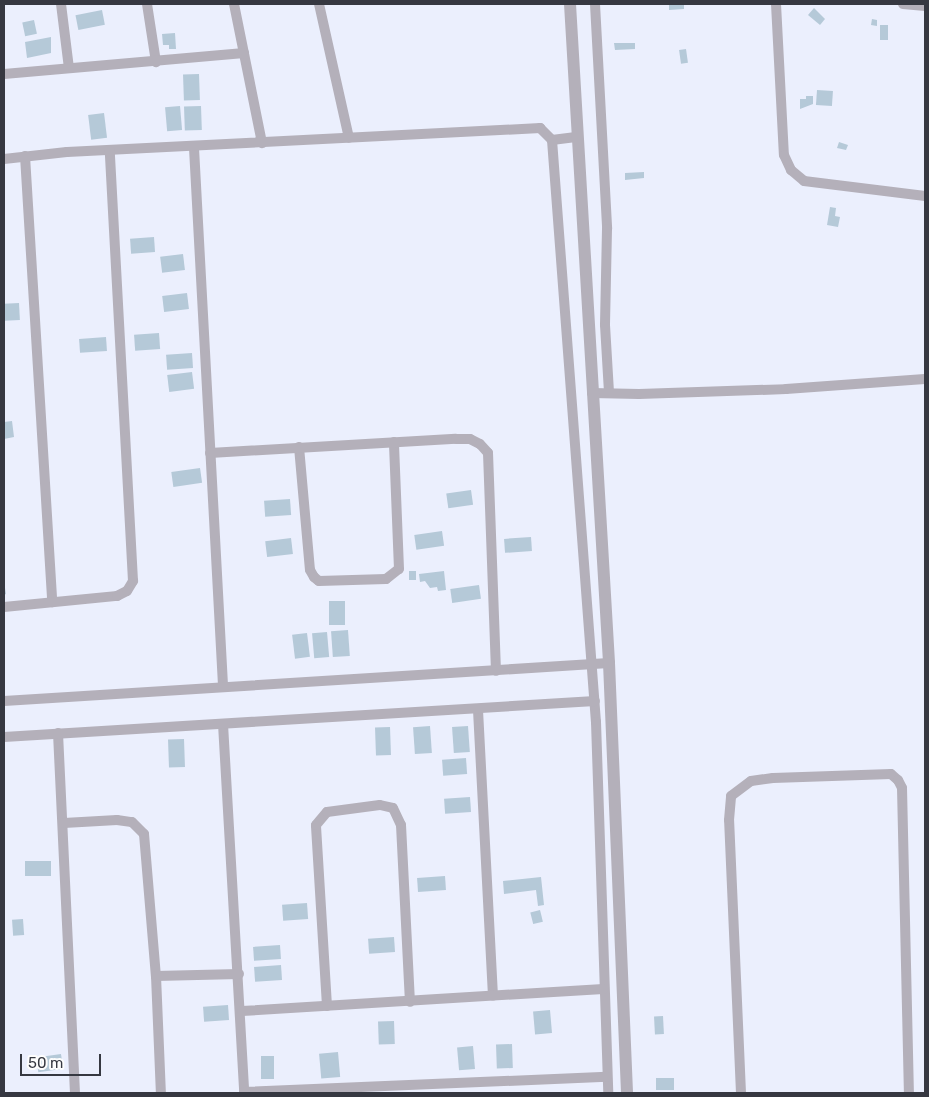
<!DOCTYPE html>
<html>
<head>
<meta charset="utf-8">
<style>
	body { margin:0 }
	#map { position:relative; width:929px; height:1097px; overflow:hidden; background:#ebeffd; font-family:Rubik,sans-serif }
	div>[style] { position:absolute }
	.building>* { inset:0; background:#b5c9d8; transform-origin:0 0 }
	.minor>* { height:10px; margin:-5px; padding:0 5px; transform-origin:5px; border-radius:5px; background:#b4b0ba }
	.tertiary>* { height:12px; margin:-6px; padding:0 6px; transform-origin:6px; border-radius:6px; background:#b4b0ba }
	span { translate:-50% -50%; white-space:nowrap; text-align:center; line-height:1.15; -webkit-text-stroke:5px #fdfdfd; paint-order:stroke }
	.frame { position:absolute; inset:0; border:5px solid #363841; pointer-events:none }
	.scale { position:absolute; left:20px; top:1054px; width:81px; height:22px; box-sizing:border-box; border:2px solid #363841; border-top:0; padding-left:6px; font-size:15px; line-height:18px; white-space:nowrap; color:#363841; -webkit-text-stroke:4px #fdfdfd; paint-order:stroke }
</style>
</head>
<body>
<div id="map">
	<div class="building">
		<i style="clip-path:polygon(669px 4px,684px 4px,684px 9px,669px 10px)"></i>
		<i style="clip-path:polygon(814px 8px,825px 19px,820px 25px,808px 15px)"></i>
		<i style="left:102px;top:10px;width:15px;height:27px;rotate:79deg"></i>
		<i style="clip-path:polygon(872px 19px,877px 20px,877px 26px,871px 25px)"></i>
		<i style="left:34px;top:20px;width:14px;height:12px;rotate:78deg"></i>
		<i style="left:880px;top:25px;width:8px;height:15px"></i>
		<i style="clip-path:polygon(175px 33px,176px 49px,169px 49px,169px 45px,163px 45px,162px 34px)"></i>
		<i style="clip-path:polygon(51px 37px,51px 53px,27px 58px,25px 42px)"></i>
		<i style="clip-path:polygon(614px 43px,635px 43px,635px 49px,615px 50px)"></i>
		<i style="left:686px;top:49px;width:14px;height:7px;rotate:82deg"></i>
		<i style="left:199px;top:74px;width:26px;height:16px;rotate:88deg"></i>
		<i style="left:817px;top:90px;width:16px;height:15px;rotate:4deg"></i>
		<i style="clip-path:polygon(806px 96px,813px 96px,813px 104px,800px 109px,800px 99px,806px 99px)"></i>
		<i style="left:180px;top:106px;width:24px;height:15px;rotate:85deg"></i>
		<i style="left:201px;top:106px;width:24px;height:17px;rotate:88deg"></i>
		<i style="left:104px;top:113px;width:25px;height:16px;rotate:83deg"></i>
		<i style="clip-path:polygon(839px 142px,848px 145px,846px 150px,837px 148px)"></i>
		<i style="clip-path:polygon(644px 172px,644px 178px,625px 180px,625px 173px)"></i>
		<i style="clip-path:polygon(830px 207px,836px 208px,835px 216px,840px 217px,838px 227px,827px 225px)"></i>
		<i style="left:154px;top:237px;width:15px;height:24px;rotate:86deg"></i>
		<i style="left:183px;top:254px;width:16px;height:23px;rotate:83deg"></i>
		<i style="left:187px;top:293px;width:16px;height:25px;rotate:83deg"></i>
		<i style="left:19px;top:303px;width:17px;height:15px;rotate:87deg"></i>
		<i style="left:159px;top:333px;width:16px;height:25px;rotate:86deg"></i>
		<i style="left:106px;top:337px;width:14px;height:27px;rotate:86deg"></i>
		<i style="left:192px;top:353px;width:15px;height:26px;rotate:86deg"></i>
		<i style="left:192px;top:372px;width:17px;height:25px;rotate:83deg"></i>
		<i style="clip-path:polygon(12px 421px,14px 437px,4px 439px,4px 422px)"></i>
		<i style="left:200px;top:468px;width:15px;height:29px;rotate:82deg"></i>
		<i style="left:471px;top:490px;width:15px;height:25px;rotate:82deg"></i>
		<i style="left:290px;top:499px;width:16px;height:26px;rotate:86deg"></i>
		<i style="left:442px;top:531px;width:15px;height:28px;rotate:82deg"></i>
		<i style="left:531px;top:537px;width:14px;height:27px;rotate:86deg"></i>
		<i style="left:291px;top:538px;width:16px;height:26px;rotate:83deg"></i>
		<i style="left:409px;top:571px;width:7px;height:9px"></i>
		<i style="clip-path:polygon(444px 571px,446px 590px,438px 591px,437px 587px,430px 588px,425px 581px,420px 582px,419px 574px)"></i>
		<i style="clip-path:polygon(4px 582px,6px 594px,4px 595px)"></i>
		<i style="left:479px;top:585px;width:14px;height:29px;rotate:82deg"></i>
		<i style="left:329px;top:601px;width:16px;height:24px"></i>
		<i style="left:348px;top:630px;width:26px;height:17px;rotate:86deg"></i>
		<i style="left:327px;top:632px;width:25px;height:15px;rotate:85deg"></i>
		<i style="left:307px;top:633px;width:24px;height:15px;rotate:83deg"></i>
		<i style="left:430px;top:726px;width:27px;height:17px;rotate:86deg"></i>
		<i style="left:468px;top:726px;width:26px;height:16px;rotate:86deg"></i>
		<i style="left:390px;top:727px;width:28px;height:15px;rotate:88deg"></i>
		<i style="left:184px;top:739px;width:28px;height:16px;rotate:88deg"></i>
		<i style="left:466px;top:758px;width:16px;height:24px;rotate:86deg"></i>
		<i style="left:470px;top:797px;width:15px;height:26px;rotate:86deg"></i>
		<i style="left:25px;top:861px;width:26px;height:15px"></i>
		<i style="left:445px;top:876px;width:14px;height:28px;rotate:86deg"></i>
		<i style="clip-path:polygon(541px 877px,544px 905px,538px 906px,536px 890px,504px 894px,503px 881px)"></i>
		<i style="left:307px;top:903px;width:16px;height:25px;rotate:86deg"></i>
		<i style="left:540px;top:910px;width:12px;height:10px;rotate:76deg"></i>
		<i style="left:23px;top:919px;width:16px;height:11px;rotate:86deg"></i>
		<i style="left:394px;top:937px;width:15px;height:26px;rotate:86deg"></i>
		<i style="left:280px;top:945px;width:14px;height:27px;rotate:86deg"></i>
		<i style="left:281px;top:965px;width:15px;height:27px;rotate:86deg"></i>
		<i style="left:228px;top:1005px;width:15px;height:25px;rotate:86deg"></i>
		<i style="left:550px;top:1010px;width:23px;height:17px;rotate:85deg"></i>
		<i style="left:663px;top:1016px;width:18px;height:9px;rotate:87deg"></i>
		<i style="left:394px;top:1021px;width:23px;height:16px;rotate:88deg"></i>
		<i style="left:512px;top:1044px;width:24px;height:16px;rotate:88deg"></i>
		<i style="left:473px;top:1046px;width:23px;height:16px;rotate:85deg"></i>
		<i style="left:338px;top:1052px;width:25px;height:19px;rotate:85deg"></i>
		<i style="left:61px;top:1054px;width:15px;height:25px;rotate:82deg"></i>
		<i style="left:261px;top:1056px;width:13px;height:23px"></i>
		<i style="left:674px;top:1078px;width:12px;height:18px;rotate:90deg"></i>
	</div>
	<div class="minor">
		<i style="left:61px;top:4px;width:64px;rotate:82.9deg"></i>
		<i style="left:147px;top:4px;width:59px;rotate:81.2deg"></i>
		<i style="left:234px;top:4px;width:142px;rotate:78.6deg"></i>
		<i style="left:319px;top:4px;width:137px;rotate:77.4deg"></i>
		<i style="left:595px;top:4px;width:225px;rotate:86.9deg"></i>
		<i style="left:607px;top:229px;width:96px;rotate:91.2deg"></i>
		<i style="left:605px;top:325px;width:68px;rotate:86.6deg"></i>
		<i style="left:776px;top:4px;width:151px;rotate:87deg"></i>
		<i style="left:784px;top:155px;width:17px;rotate:65deg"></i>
		<i style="left:791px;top:170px;width:17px;rotate:40deg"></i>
		<i style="left:804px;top:181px;width:122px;rotate:7.1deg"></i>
		<i style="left:903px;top:4px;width:22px;rotate:5deg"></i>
		<i style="left:4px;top:74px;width:241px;rotate:-5deg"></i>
		<i style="left:552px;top:140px;width:26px;rotate:-7deg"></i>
		<i style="left:194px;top:148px;width:539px;rotate:86.91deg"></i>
		<i style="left:25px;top:156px;width:447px;rotate:86.5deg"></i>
		<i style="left:4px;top:159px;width:63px;rotate:-6.3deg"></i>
		<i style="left:67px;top:152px;width:474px;rotate:-2.9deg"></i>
		<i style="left:540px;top:128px;width:17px;rotate:45deg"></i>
		<i style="left:552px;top:140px;width:584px;rotate:85.68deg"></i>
		<i style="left:596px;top:722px;width:371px;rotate:88.1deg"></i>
		<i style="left:592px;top:393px;width:47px;rotate:1.2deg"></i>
		<i style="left:639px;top:394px;width:147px;rotate:-1.9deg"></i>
		<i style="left:786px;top:389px;width:139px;rotate:-4.1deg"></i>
		<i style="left:299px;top:447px;width:123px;rotate:84.9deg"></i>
		<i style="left:310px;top:570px;width:8px;rotate:60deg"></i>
		<i style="left:314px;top:577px;width:6px;rotate:39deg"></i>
		<i style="left:319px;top:581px;width:67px;rotate:-1.7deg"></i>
		<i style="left:386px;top:579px;width:16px;rotate:-38deg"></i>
		<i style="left:399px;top:569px;width:127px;rotate:-92.3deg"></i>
		<i style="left:210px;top:453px;width:246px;rotate:-3.3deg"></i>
		<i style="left:456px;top:439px;width:14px"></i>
		<i style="left:470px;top:439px;width:11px;rotate:27deg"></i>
		<i style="left:480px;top:444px;width:12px;rotate:48deg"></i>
		<i style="left:488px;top:453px;width:218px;rotate:87.9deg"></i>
		<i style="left:4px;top:607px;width:114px;rotate:-5.6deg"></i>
		<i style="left:117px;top:596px;width:11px;rotate:-27deg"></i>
		<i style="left:127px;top:591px;width:12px;rotate:-59deg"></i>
		<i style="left:133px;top:581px;width:431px;rotate:-93.1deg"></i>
		<i style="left:4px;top:701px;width:606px;rotate:-3.59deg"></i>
		<i style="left:478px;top:710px;width:286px;rotate:87deg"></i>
		<i style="left:223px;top:724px;width:370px;rotate:86.7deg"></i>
		<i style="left:58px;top:733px;width:360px;rotate:87.3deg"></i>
		<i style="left:4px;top:737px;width:592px;rotate:-3.49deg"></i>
		<i style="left:64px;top:823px;width:53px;rotate:-3.2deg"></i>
		<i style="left:117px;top:820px;width:15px;rotate:8deg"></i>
		<i style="left:132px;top:822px;width:17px;rotate:45deg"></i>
		<i style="left:144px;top:834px;width:143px;rotate:85.2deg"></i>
		<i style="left:156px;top:976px;width:117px;rotate:87.6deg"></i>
		<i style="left:156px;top:976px;width:83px;rotate:-1.4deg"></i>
		<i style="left:327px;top:1006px;width:181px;rotate:-93.5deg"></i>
		<i style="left:316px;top:825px;width:17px;rotate:-50deg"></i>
		<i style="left:327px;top:812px;width:53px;rotate:-7.5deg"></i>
		<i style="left:380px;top:805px;width:13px;rotate:13deg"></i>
		<i style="left:393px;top:808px;width:19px;rotate:65deg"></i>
		<i style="left:401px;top:825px;width:177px;rotate:87.1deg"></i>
		<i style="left:242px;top:1011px;width:362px;rotate:-3.5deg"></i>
		<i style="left:244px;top:1092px;width:363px;rotate:-2.4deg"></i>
		<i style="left:741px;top:1093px;width:273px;rotate:-92.5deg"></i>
		<i style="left:729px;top:820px;width:24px;rotate:-85deg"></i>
		<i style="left:731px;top:796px;width:25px;rotate:-37deg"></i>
		<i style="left:751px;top:781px;width:22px;rotate:-8deg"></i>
		<i style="left:773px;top:778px;width:118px;rotate:-1.9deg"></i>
		<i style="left:891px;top:774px;width:9px;rotate:41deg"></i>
		<i style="left:898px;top:780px;width:9px;rotate:63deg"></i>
		<i style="left:902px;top:788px;width:305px;rotate:88.7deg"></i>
	</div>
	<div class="tertiary">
		<i style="left:570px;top:4px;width:660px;rotate:86.61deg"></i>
		<i style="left:609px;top:663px;width:430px;rotate:87.6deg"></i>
	</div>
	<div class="frame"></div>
	<div class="scale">50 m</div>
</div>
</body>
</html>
